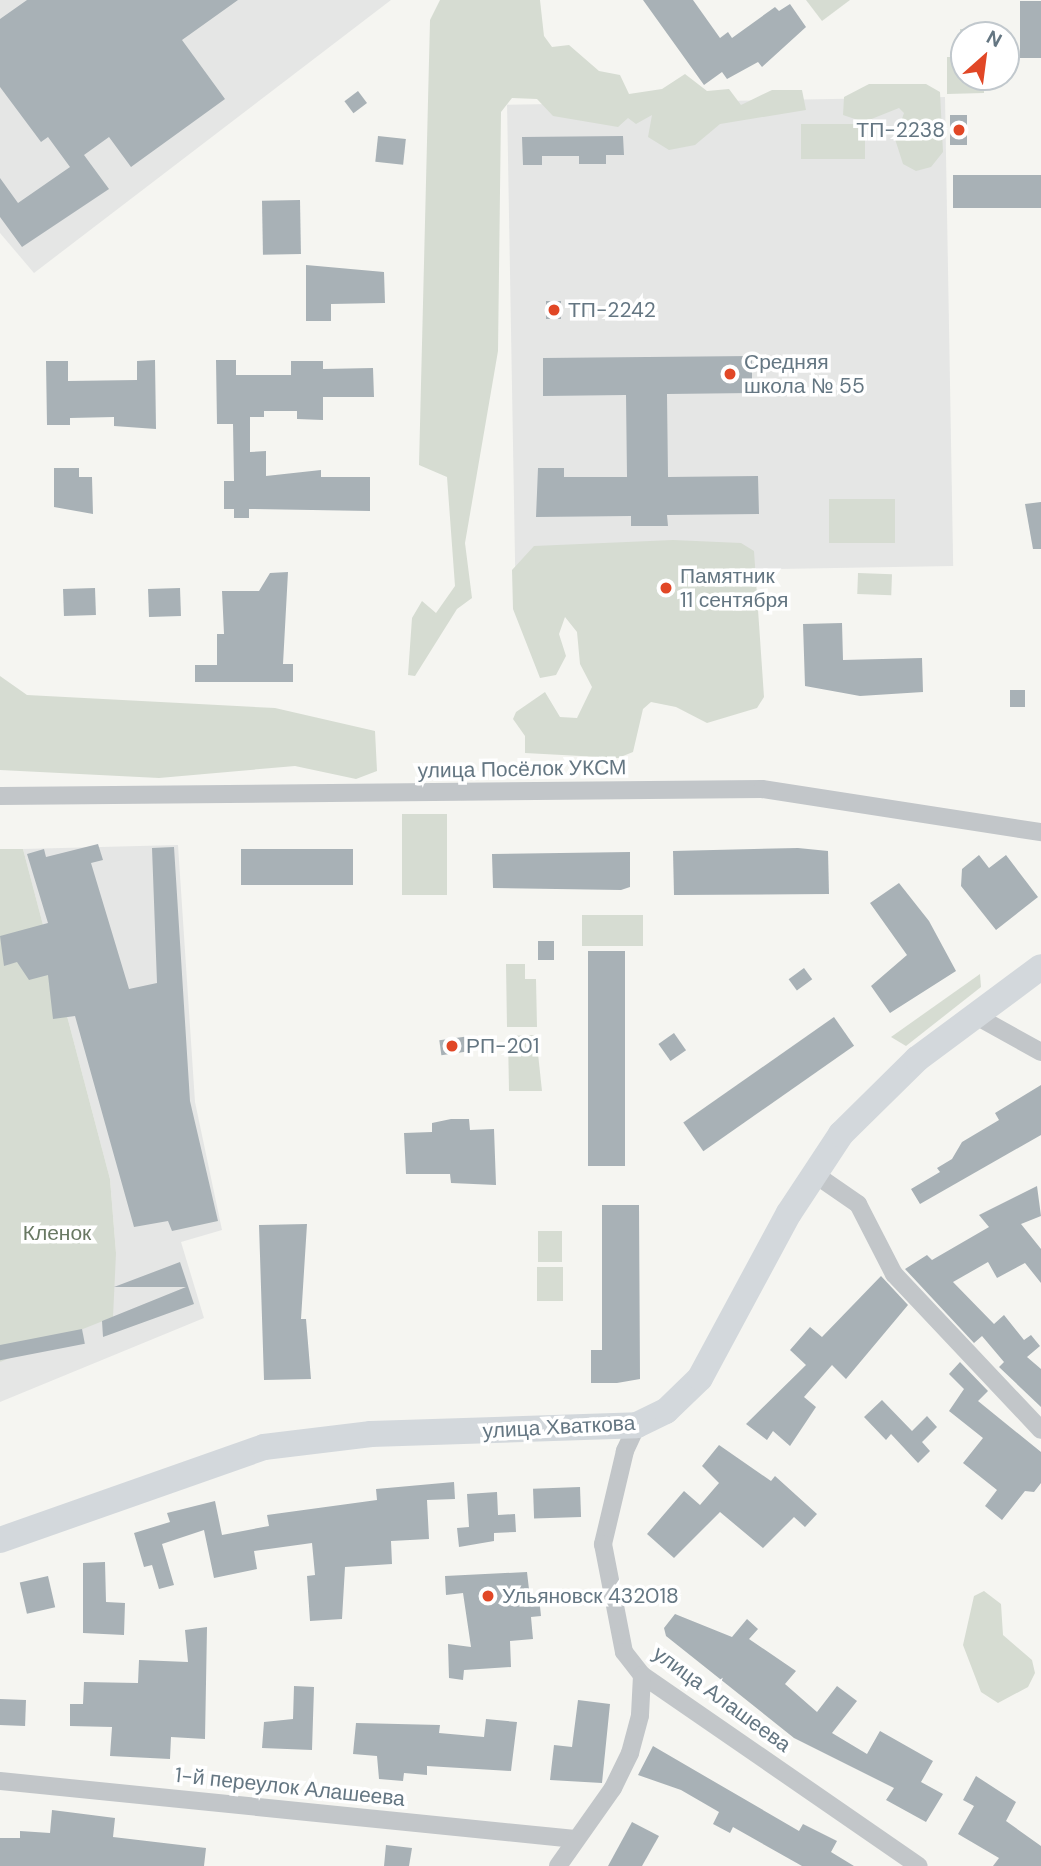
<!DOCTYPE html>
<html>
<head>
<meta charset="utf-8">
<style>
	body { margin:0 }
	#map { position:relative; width:1041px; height:1866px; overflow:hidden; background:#f5f5f1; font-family:"DM Sans",sans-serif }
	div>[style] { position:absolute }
	.built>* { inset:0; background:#e5e6e5; transform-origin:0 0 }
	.green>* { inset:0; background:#d6dcd2; transform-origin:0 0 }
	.building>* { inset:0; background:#a8b1b6; transform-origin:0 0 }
	.minor>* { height:18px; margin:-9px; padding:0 9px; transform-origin:9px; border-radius:9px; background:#c2c6c9 }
	.secondary>* { height:26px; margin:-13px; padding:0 13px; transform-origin:13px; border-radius:13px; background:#d3d8dc }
	.dots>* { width:19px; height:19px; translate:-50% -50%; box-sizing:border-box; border:4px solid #fff; border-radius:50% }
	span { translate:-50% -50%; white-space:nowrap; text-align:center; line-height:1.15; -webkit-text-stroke:7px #fff; paint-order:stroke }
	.poi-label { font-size:21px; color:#647682 }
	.right { translate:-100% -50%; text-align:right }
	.left { translate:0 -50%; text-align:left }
	.street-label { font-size:21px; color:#647682 }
	.park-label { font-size:21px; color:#697963 }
	.north { position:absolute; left:950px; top:21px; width:70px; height:70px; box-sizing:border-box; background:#fff; border:2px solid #c1c8cd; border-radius:50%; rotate:28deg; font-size:19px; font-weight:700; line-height:28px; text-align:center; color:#647682 }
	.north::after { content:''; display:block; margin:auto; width:24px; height:32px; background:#e14726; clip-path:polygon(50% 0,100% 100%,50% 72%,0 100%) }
</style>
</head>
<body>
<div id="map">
	<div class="built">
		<i style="clip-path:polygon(0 0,391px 0,34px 273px,0 233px)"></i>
		<i style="left:945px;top:97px;width:469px;height:438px;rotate:89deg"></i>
		<i style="clip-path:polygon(178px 845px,195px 1102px,222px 1230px,181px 1242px,204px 1318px,0 1402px,0 1362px,116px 1253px,110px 1179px,23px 849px)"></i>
	</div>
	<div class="green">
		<i style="clip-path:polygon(440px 0,540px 0,544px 36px,552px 47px,569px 45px,599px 71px,620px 75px,629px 94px,662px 89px,685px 74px,707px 91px,729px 89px,741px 105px,772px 90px,802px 90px,806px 110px,720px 124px,695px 145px,669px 150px,648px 137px,652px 115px,636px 124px,628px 118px,618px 127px,553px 116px,537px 99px,512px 98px,501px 112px,498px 351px,465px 543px,472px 598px,457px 609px,415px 676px,408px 675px,412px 618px,422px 601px,436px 613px,455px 586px,447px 477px,419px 465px,430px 20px)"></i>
		<i style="clip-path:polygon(806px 0,850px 0,822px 21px)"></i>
		<i style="clip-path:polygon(960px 29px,991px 29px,991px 35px,964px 35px,964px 77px,984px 77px,984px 93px,947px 94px,947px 57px,960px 57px)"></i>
		<i style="clip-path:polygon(869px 84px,926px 84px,940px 92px,943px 152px,931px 167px,916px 171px,903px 164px,895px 139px,904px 113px,899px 108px,864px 122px,843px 115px,844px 97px)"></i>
		<i style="left:865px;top:124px;width:35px;height:64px;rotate:90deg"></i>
		<i style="left:829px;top:499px;width:66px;height:44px"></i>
		<i style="clip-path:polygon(673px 540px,741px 543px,754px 551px,764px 697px,757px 708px,707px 723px,676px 707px,651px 702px,643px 709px,633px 752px,618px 758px,525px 753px,525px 736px,513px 719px,516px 712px,545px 692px,560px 717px,577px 718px,592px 687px,580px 664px,577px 632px,565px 617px,559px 634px,566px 656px,556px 675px,540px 678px,513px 609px,512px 570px,534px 546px)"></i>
		<i style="left:858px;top:573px;width:34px;height:21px;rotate:2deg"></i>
		<i style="clip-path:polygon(0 676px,27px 695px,275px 708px,375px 731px,377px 771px,356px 779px,295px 766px,159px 778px,0 770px)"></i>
		<i style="left:402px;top:814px;width:45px;height:81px"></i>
		<i style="clip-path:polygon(0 849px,23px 849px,110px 1179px,116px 1253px,113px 1317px,0 1362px)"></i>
		<i style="left:582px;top:915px;width:61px;height:31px"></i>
		<i style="clip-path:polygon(506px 964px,525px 964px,525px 979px,536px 979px,537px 1027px,507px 1027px)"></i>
		<i style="clip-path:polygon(980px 974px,981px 987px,906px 1046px,891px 1037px)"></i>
		<i style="clip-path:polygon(536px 1035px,542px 1091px,509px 1091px,508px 1036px)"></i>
		<i style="left:538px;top:1231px;width:24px;height:31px"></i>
		<i style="left:537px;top:1267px;width:26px;height:34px"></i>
		<i style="clip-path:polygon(984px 1591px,1001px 1604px,1003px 1635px,1032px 1660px,1035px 1673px,1028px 1687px,998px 1703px,981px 1692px,963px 1645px,974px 1596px)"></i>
	</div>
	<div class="building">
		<i style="clip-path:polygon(27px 0,238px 0,182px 40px,225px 99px,131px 167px,109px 137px,84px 155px,109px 189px,22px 247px,0 217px,0 178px,18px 203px,70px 167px,48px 137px,41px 142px,0 87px,0 19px)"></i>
		<i style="clip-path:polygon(643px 0,693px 0,720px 38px,728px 32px,732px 38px,775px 7px,779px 11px,790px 4px,806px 27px,762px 67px,758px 62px,727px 79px,722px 72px,704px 85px)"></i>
		<i style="left:1041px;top:1px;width:57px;height:21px;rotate:90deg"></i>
		<i style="left:358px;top:91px;width:15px;height:17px;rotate:53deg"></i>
		<i style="left:950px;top:115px;width:17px;height:30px"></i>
		<i style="left:378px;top:136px;width:28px;height:26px;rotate:6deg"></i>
		<i style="clip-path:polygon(623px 136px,624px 155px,606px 155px,606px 164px,579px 164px,579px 156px,542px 156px,542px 165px,523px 165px,522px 137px)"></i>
		<i style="left:1041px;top:175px;width:33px;height:88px;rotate:90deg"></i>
		<i style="left:300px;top:200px;width:54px;height:38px;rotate:89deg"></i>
		<i style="clip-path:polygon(306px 265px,384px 272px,385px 303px,331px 304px,331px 321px,306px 321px)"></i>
		<i style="left:546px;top:301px;width:15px;height:18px"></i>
		<i style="clip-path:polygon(752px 356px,752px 393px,667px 394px,668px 477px,758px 476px,759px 514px,667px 515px,668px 526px,631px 526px,631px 516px,536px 517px,538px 468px,564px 468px,564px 477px,627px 477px,626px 395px,543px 396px,543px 358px)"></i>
		<i style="clip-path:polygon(155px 360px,156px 429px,114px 426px,114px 417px,70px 418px,70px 425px,47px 425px,46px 361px,68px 361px,68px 381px,137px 380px,137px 361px)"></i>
		<i style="clip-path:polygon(216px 360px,236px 360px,236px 375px,291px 375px,291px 361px,323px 361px,323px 369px,373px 368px,374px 397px,323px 397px,323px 420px,297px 419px,297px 411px,264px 411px,264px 417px,250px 417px,250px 452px,266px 451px,266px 476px,321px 470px,321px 477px,370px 477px,370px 511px,249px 509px,249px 518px,234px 518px,234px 509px,224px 509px,224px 481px,234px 481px,233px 424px,217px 424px)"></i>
		<i style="clip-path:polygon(54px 468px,79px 468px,79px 477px,92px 477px,93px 514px,54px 507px)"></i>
		<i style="clip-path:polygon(1041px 502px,1041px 549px,1033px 549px,1025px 504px)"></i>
		<i style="clip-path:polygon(288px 572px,283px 664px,293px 664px,293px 682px,195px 682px,195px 665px,217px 665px,217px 634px,224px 634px,222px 591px,259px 591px,270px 573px)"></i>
		<i style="left:95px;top:588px;width:27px;height:32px;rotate:88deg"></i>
		<i style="left:180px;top:588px;width:28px;height:32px;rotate:88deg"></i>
		<i style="clip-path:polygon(842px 623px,843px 660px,922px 658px,923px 692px,860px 696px,805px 686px,803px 624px)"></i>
		<i style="left:1010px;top:690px;width:15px;height:17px"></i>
		<i style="clip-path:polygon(98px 844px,103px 860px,91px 863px,129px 989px,157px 983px,152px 848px,174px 847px,190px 1101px,218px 1221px,172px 1231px,168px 1221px,134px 1227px,75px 1016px,53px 1019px,48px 975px,29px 980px,17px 962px,4px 966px,0 936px,48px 923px,27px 854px,44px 849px,46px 857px)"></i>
		<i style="clip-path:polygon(798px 848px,828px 851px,829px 894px,674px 895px,673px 851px)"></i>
		<i style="left:353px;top:849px;width:36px;height:112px;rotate:90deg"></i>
		<i style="clip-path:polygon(630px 852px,630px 887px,621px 890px,493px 888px,492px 854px)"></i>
		<i style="clip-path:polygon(979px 855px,989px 868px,1006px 855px,1038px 897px,996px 930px,961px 886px,962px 869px)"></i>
		<i style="clip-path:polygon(899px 883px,929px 921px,956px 971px,890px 1013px,871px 986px,907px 955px,870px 903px)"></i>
		<i style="left:554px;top:941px;width:19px;height:16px;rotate:90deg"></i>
		<i style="left:588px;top:951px;width:37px;height:215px"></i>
		<i style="left:804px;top:968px;width:14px;height:19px;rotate:54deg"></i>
		<i style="left:834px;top:1017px;width:35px;height:184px;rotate:55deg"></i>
		<i style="left:674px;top:1033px;width:21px;height:19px;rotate:55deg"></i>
		<i style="left:470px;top:1036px;width:15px;height:31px;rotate:82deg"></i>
		<i style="clip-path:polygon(1041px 1085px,1041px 1135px,920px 1204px,911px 1189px,940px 1172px,937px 1168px,952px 1159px,962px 1142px,999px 1120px,995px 1113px)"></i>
		<i style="clip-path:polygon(451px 1119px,469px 1119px,470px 1130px,494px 1129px,496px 1185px,451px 1183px,450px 1174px,406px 1174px,404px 1133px,432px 1132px,432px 1123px)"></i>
		<i style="clip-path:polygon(1037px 1186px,1041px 1216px,1021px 1224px,1041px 1249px,1041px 1283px,1025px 1263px,997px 1278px,988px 1262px,953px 1282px,994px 1324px,1004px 1315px,1024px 1340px,1031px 1335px,1040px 1346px,1027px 1357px,1041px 1369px,1041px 1407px,999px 1367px,1004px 1362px,982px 1336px,974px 1343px,905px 1269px,927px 1255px,932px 1260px,989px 1227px,979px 1215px)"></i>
		<i style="clip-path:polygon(602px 1205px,639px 1205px,640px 1379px,617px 1383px,591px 1383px,591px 1350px,602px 1350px)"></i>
		<i style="clip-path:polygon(307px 1224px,301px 1319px,306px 1319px,311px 1379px,264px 1380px,259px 1225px)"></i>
		<i style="clip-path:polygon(180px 1262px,194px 1304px,103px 1337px,102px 1321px,186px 1287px,114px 1287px)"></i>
		<i style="clip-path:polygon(881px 1276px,908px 1305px,846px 1379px,832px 1365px,804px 1397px,816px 1407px,790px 1446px,773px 1431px,767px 1440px,746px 1424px,806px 1365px,790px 1350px,810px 1327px,822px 1337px)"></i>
		<i style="left:82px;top:1329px;width:15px;height:88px;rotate:79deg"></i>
		<i style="clip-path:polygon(960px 1362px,988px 1391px,978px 1401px,1041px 1452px,1041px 1483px,1034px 1492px,1025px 1491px,1002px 1520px,985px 1506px,997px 1490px,963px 1463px,983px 1438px,949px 1411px,964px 1389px,949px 1374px)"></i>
		<i style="clip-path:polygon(882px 1400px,912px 1431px,927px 1416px,937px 1427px,922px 1442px,930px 1451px,918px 1463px,891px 1434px,886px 1440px,864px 1417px)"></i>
		<i style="clip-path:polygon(719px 1445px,771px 1481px,775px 1476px,817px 1514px,805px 1527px,794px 1517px,763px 1548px,720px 1512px,674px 1558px,647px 1534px,684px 1491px,700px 1505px,719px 1483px,702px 1466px)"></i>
		<i style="clip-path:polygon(454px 1482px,455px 1499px,427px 1500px,429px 1539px,391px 1541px,392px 1564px,345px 1567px,342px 1619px,310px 1621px,307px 1576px,315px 1575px,312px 1543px,254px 1551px,257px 1569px,214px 1578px,204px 1530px,162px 1544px,174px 1585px,159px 1589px,152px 1565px,144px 1567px,134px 1533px,170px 1522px,167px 1513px,215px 1501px,222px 1535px,269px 1526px,267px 1515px,377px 1500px,376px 1489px)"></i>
		<i style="left:580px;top:1487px;width:30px;height:47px;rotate:88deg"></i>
		<i style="clip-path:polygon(497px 1492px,498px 1515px,515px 1514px,516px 1532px,494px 1533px,494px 1541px,459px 1547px,457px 1528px,469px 1527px,467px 1494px)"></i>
		<i style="clip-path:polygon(105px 1562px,106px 1602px,125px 1603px,124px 1635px,83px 1633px,83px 1563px)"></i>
		<i style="clip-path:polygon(527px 1572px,530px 1598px,539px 1597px,541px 1616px,531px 1617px,533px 1639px,510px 1641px,511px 1667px,464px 1670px,463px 1680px,449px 1678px,448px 1644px,471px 1647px,463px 1593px,446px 1595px,445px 1576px)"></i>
		<i style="left:48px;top:1576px;width:32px;height:29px;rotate:77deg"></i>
		<i style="clip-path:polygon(675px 1614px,732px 1637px,747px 1619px,758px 1629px,749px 1639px,796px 1671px,785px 1684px,817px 1712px,837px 1686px,857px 1701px,832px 1733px,867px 1754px,880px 1731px,933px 1761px,921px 1782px,943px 1794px,926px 1822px,886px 1800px,894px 1788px,794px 1738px,666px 1636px,664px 1628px)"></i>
		<i style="clip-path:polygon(207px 1627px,205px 1739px,171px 1737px,170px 1759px,110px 1756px,112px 1727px,70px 1726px,70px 1704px,83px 1704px,84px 1682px,138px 1683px,139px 1660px,188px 1662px,185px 1630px)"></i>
		<i style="clip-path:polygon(294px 1686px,314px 1687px,312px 1750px,262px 1748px,264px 1722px,293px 1719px)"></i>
		<i style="left:0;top:1699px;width:26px;height:26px;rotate:2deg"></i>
		<i style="clip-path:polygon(578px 1700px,610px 1704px,602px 1783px,550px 1780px,554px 1745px,572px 1747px)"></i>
		<i style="clip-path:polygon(486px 1719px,517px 1722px,511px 1771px,427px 1766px,427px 1775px,404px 1773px,403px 1781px,379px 1779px,377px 1756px,353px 1754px,356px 1723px,440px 1725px,439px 1733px,484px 1737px)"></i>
		<i style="clip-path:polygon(653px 1746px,799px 1831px,803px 1824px,837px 1841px,831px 1852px,854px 1866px,802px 1866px,733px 1827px,730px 1833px,713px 1824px,719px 1812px,681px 1790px,638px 1775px)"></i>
		<i style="clip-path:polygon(976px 1776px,1016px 1802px,1006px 1821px,1041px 1846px,1041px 1866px,993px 1866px,999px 1858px,958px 1834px,974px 1806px,963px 1800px)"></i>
		<i style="clip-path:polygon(52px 1810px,115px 1818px,113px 1837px,206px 1848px,204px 1866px,0 1866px,0 1838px,20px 1838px,20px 1831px,50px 1833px)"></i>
		<i style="clip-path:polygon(632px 1822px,659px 1836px,642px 1866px,608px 1866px)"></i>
		<i style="clip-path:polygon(386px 1845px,412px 1848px,409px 1866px,384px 1866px)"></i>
	</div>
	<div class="minor">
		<i style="left:0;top:796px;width:762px;rotate:-0.53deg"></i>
		<i style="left:762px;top:789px;width:282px;rotate:8.8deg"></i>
		<i style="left:976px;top:1016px;width:74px;rotate:29deg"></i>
		<i style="left:813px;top:1173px;width:55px;rotate:34.6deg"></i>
		<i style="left:858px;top:1204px;width:79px;rotate:62.8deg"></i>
		<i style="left:894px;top:1274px;width:214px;rotate:46.7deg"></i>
		<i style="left:637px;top:1425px;width:29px;rotate:115deg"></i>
		<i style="left:625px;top:1451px;width:96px;rotate:103.3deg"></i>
		<i style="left:603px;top:1544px;width:110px;rotate:79deg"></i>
		<i style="left:624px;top:1652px;width:29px;rotate:52deg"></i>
		<i style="left:642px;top:1675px;width:336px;rotate:34.6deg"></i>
		<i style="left:0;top:1781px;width:578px;rotate:5.76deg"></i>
		<i style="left:558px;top:1866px;width:95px;rotate:-54.8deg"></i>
		<i style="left:613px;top:1788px;width:39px;rotate:-64deg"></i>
		<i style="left:630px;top:1753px;width:39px;rotate:-75deg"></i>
		<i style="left:640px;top:1715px;width:40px;rotate:-87.1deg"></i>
	</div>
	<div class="secondary">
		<i style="left:0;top:1540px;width:280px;rotate:-19.4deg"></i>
		<i style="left:264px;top:1447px;width:108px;rotate:-6.9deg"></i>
		<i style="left:371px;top:1434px;width:266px;rotate:-1.9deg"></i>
		<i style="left:637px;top:1425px;width:32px;rotate:-26deg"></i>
		<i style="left:666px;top:1411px;width:47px;rotate:-44.1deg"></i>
		<i style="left:700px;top:1378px;width:187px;rotate:-61.7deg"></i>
		<i style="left:789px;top:1213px;width:95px;rotate:-56.6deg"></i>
		<i style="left:841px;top:1134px;width:107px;rotate:-44.6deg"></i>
		<i style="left:917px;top:1059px;width:154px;rotate:-36.6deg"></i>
	</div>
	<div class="dots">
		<i style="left:959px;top:130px;background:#e14726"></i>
		<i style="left:554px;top:310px;background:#e14726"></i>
		<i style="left:730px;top:374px;background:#e14726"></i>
		<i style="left:666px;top:588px;background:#e14726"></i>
		<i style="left:452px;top:1046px;background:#e14726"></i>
		<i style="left:488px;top:1596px;background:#e14726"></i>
	</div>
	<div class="poi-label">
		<span class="right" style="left:945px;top:130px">ТП-2238</span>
		<span class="left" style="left:568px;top:310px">ТП-2242</span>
		<span class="left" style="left:744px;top:374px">Средняя<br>школа № 55</span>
		<span class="left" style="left:680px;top:588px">Памятник<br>11 сентября</span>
		<span class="left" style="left:466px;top:1046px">РП-201</span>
		<span class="left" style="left:502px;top:1596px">Ульяновск 432018</span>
	</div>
	<div class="street-label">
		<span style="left:522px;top:769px;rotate:-1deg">улица Посёлок УКСМ</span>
		<span style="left:559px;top:1427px;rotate:-3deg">улица Хваткова</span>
		<span style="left:722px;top:1699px;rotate:36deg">улица Алашеева</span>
		<span style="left:290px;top:1787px;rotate:6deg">1-й переулок Алашеева</span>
	</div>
	<div class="park-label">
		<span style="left:57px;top:1233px">Кленок</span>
	</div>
	<div class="north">N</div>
</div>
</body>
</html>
